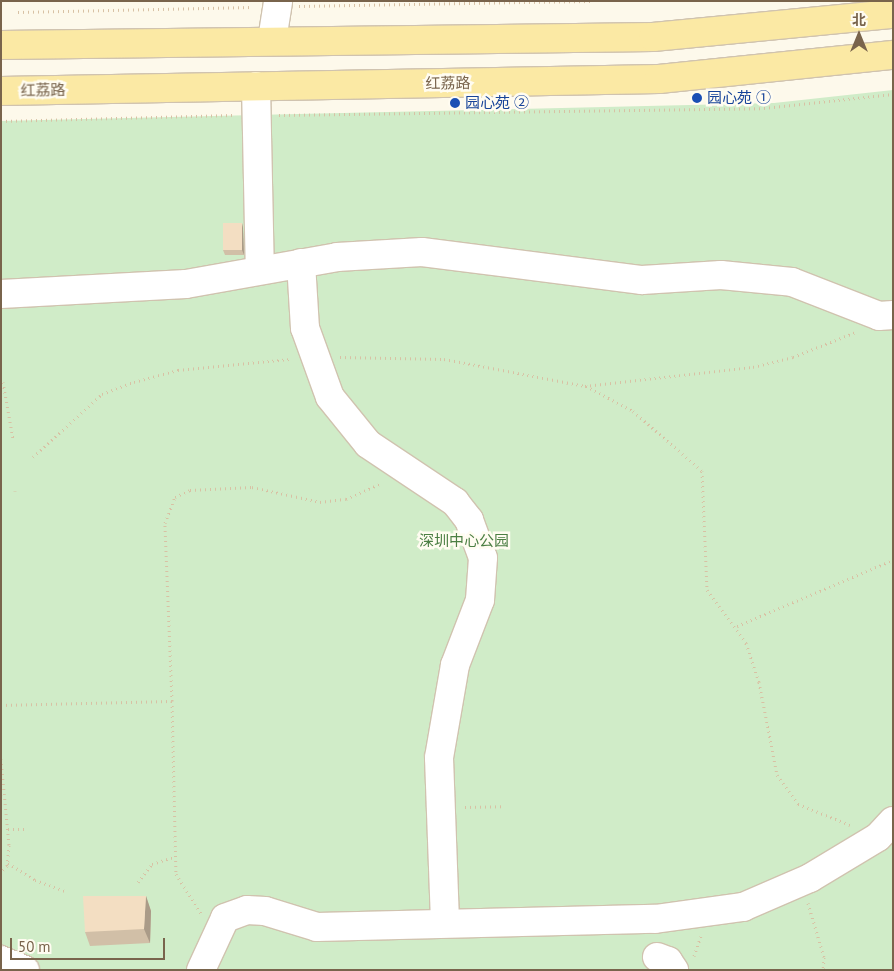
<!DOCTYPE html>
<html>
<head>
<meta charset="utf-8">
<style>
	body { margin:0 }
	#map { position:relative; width:894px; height:971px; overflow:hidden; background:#fdf9eb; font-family:"PT Sans","Noto Sans SC",sans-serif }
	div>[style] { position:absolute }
	.green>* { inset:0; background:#d0ecc8 }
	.path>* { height:3px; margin-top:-1.5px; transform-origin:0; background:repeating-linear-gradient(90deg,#d8c1a4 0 1px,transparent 0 5px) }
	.roads { filter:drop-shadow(1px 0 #d0c3af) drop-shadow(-1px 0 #d0c3af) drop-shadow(0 1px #d0c3af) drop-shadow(0 -1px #d0c3af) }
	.minor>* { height:28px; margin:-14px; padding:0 14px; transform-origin:14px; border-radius:14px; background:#fff }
	.major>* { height:28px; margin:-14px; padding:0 14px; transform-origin:14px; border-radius:14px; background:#fbe9a4 }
	.wall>* { inset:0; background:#d1bfa7 }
	.shaded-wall>* { inset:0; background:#aa9b88 }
	.building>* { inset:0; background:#f3dec2; transform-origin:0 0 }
	.dots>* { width:14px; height:14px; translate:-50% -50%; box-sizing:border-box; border:2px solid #fffcf1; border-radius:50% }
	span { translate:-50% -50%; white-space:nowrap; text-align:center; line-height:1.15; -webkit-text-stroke:5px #fffcf1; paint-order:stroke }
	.street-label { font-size:15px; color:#79644c }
	.transit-label { font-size:15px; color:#164399 }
	.left { translate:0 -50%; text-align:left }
	.park-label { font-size:15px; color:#4c7f44 }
	.frame { position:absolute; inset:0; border:2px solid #79644c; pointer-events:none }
	.north { position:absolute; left:834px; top:10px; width:50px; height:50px; -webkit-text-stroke:4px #fffcf1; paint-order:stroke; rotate:0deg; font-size:14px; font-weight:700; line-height:20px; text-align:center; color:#79644c }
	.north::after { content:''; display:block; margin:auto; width:18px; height:22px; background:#79644c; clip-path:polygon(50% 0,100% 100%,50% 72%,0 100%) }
	.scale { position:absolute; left:10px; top:938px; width:155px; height:22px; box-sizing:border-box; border:2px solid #79644c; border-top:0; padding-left:6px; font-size:15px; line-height:18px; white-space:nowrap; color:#79644c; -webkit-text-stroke:4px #fffcf1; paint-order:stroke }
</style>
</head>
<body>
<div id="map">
	<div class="green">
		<i style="clip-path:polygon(893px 90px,893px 970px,1px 970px,1px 121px,774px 103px)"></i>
	</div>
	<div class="path">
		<i style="left:299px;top:6px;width:292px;rotate:-1deg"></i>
		<i style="left:18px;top:12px;width:235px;rotate:-1.2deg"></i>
		<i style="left:279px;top:115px;width:485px;rotate:-0.8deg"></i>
		<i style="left:764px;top:108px;width:130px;rotate:-6.2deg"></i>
		<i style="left:1px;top:121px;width:232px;rotate:-1.5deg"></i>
		<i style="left:340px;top:357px;width:104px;rotate:1.1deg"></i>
		<i style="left:444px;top:359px;width:144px;rotate:10.8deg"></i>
		<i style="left:585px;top:386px;width:169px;rotate:-6.5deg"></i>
		<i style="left:753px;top:367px;width:41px;rotate:-14deg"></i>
		<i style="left:793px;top:357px;width:68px;rotate:-21.6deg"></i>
		<i style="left:3px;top:382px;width:58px;rotate:80deg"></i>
		<i style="left:586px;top:386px;width:53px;rotate:28deg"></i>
		<i style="left:633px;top:411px;width:91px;rotate:41deg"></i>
		<i style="left:702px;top:471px;width:119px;rotate:87.6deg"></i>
		<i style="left:707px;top:590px;width:66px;rotate:53.7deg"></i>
		<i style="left:746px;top:643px;width:41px;rotate:71.6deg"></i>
		<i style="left:759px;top:682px;width:95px;rotate:79deg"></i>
		<i style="left:777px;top:775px;width:36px;rotate:54deg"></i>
		<i style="left:798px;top:804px;width:56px;rotate:22deg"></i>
		<i style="left:33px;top:457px;width:93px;rotate:-42.4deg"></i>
		<i style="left:102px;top:394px;width:34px;rotate:-21deg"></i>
		<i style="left:134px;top:382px;width:46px;rotate:-15.3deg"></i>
		<i style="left:178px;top:370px;width:114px;rotate:-5.6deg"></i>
		<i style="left:15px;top:491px;width:4px;rotate:90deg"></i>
		<i style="left:1px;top:499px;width:2px"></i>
		<i style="left:737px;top:626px;width:169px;rotate:-22.9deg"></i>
		<i style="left:172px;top:701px;width:178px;rotate:-92.3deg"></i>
		<i style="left:165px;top:523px;width:28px;rotate:-69deg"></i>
		<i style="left:175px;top:497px;width:17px;rotate:-25deg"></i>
		<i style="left:190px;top:490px;width:62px;rotate:-2.8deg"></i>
		<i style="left:252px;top:487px;width:70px;rotate:12.4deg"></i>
		<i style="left:320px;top:502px;width:26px;rotate:-7deg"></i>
		<i style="left:346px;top:499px;width:39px;rotate:-24deg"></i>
		<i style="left:1px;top:705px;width:171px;rotate:-1.3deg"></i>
		<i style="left:172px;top:701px;width:173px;rotate:88.7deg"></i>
		<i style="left:176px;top:874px;width:49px;rotate:57.6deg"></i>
		<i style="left:1px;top:759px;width:86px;rotate:84.7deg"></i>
		<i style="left:9px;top:845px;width:21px;rotate:95deg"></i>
		<i style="left:7px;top:866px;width:8px;rotate:135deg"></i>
		<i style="left:465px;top:807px;width:39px;rotate:-1deg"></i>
		<i style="left:8px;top:829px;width:19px"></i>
		<i style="left:8px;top:863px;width:32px;rotate:32deg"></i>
		<i style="left:35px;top:880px;width:33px;rotate:20deg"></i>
		<i style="left:138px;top:882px;width:23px;rotate:-52deg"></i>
		<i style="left:152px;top:864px;width:23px;rotate:-18deg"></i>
		<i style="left:808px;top:903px;width:56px;rotate:73.5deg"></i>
		<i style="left:824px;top:957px;width:13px;rotate:94deg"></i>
		<i style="left:694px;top:956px;width:21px;rotate:-71deg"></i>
	</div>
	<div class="roads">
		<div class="minor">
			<i style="left:272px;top:40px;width:39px;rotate:-81deg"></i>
			<i style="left:256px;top:86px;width:184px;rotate:88.8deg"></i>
			<i style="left:301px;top:263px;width:65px;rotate:86.5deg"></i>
			<i style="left:305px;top:328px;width:73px;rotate:70.1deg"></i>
			<i style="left:330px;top:397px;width:60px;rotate:51deg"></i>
			<i style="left:368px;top:444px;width:105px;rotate:33.7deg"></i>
			<i style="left:455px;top:502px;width:23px;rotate:52deg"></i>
			<i style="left:469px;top:520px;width:40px;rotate:69.8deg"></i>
			<i style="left:483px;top:558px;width:42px;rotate:94.1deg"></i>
			<i style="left:480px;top:600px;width:70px;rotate:111deg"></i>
			<i style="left:455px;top:665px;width:94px;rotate:99.8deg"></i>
			<i style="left:439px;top:758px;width:163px;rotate:87.9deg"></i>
			<i style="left:1px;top:294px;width:185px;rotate:-3.1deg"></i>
			<i style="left:186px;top:284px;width:153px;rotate:-10.1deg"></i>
			<i style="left:337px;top:257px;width:85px;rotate:-3.4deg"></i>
			<i style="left:422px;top:252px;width:222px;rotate:7.3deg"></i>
			<i style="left:642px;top:280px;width:79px;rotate:-3.6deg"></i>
			<i style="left:721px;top:275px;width:71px;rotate:5.6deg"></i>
			<i style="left:792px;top:282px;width:93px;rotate:21.3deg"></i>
			<i style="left:879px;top:316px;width:14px;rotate:-4deg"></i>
			<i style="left:657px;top:957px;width:12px;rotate:20deg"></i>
			<i style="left:668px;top:961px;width:11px;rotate:56deg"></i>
			<i style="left:1px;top:960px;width:26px;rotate:23deg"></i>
			<i style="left:201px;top:970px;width:57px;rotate:-65.2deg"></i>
			<i style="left:225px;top:918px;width:23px;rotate:-20deg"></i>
			<i style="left:247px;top:910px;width:18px;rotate:3deg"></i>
			<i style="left:265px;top:911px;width:54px;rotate:17.1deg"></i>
			<i style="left:317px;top:927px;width:338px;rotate:-1.4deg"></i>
			<i style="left:655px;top:919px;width:89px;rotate:-7.8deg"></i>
			<i style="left:743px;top:907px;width:73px;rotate:-23.4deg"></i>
			<i style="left:810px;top:878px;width:79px;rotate:-31.1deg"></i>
			<i style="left:878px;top:837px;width:22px;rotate:-47deg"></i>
		</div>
		<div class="major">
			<i style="left:1px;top:45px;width:652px;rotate:-0.7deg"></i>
			<i style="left:653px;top:37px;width:241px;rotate:-5.5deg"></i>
			<i style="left:1px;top:91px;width:658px;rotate:-1.04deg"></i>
			<i style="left:659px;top:79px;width:235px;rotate:-5.9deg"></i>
		</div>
	</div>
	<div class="wall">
		<i style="clip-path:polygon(242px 223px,243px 228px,244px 255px,225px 255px,223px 250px)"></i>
		<i style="clip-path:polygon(146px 896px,151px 911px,150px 943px,90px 946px,85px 932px)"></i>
	</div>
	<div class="shaded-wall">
		<i style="clip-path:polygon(242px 223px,243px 228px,244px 255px,242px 250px)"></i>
		<i style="clip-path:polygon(146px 896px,151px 911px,150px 943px,144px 929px)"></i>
	</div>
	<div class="building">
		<i style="left:223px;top:223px;width:19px;height:27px"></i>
		<i style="clip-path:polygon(83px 896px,146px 896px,144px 929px,85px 932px)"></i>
	</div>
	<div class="dots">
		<i style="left:697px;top:98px;background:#1a4fb4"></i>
		<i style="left:455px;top:103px;background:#1a4fb4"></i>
	</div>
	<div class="street-label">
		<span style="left:448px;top:83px;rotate:-1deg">红荔路</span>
		<span style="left:43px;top:90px;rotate:-1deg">红荔路</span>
	</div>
	<div class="transit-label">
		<span class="left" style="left:707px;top:98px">园心苑 ①</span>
		<span class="left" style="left:465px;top:103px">园心苑 ②</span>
	</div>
	<div class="park-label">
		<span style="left:464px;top:541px">深圳中心公园</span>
	</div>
	<div class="frame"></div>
	<div class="north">北</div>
	<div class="scale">50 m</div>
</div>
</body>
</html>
